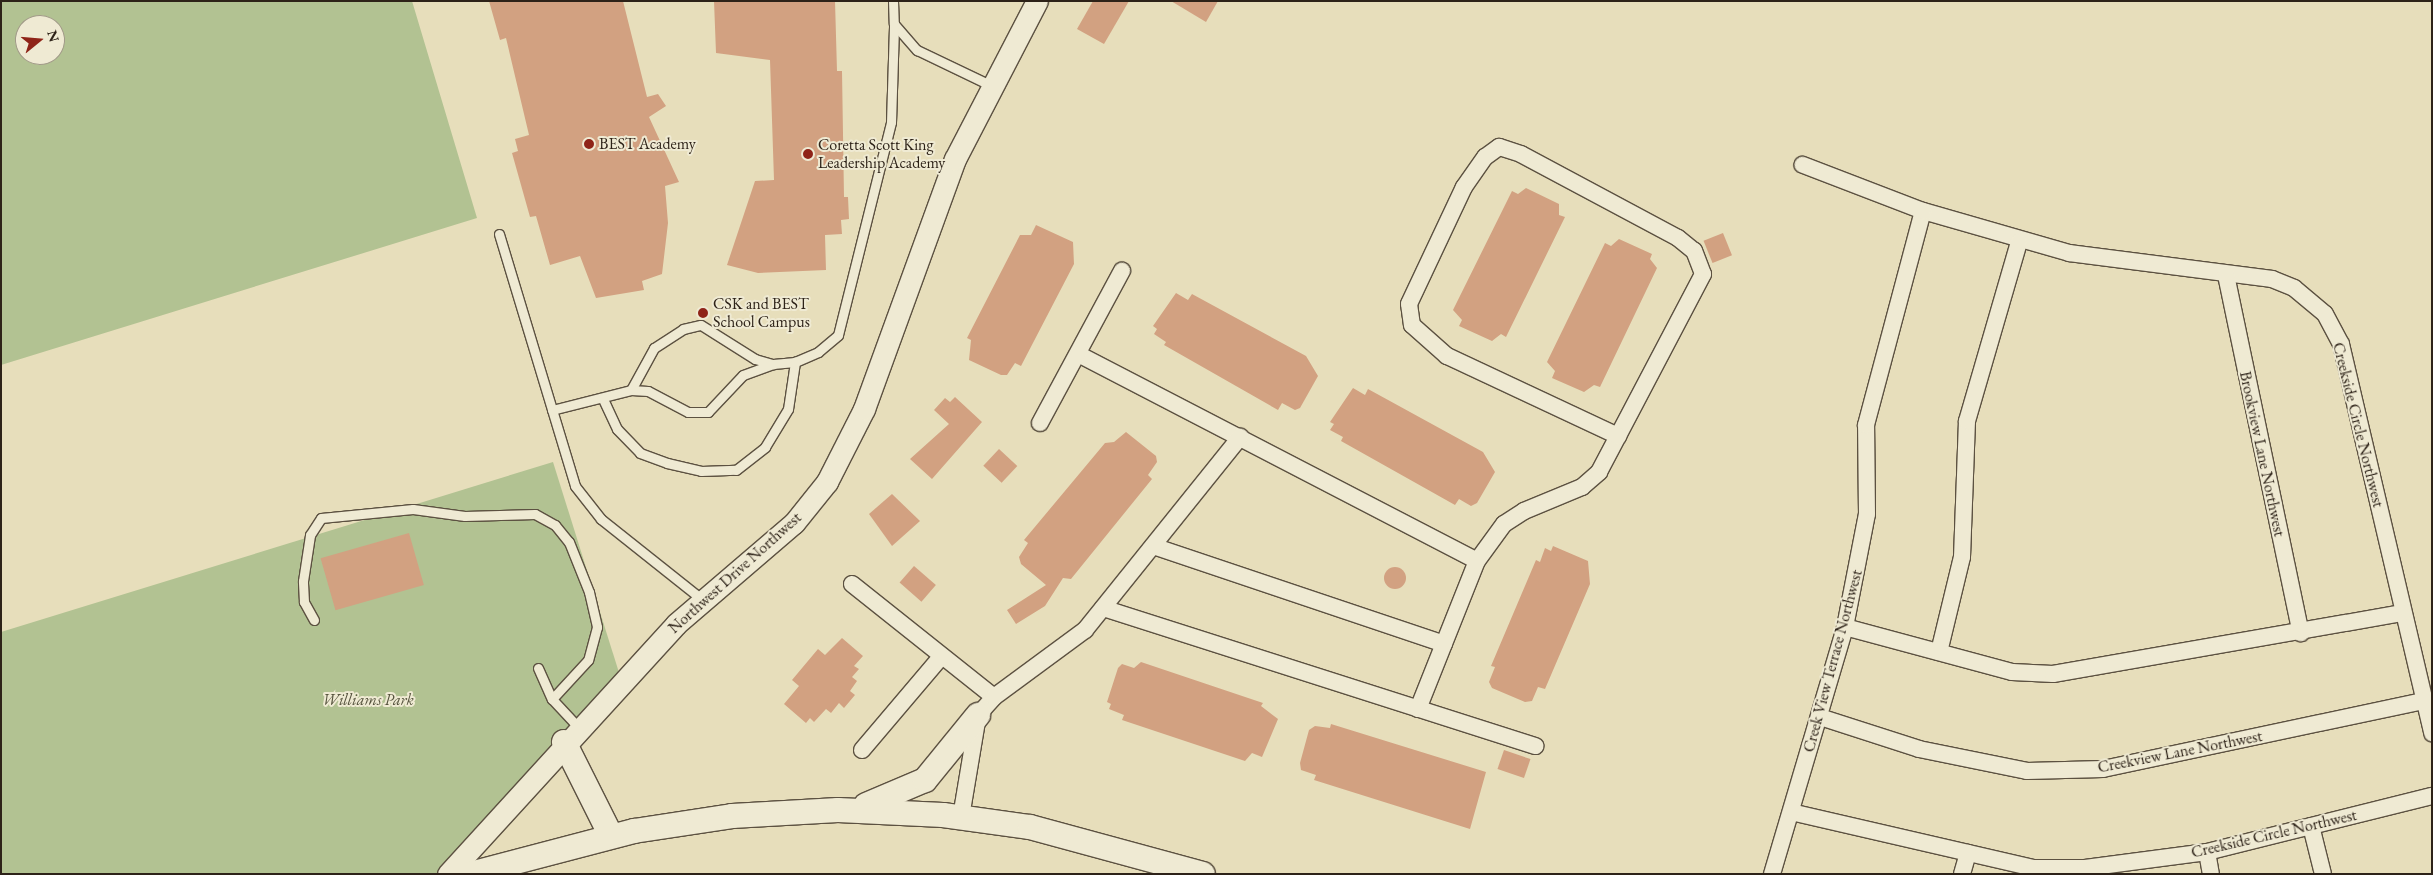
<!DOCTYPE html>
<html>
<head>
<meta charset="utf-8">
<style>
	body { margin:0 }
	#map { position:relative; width:2433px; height:875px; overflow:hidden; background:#e7debb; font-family:"EB Garamond",serif }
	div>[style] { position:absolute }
	.green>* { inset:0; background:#b2c292 }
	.building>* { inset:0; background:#d2a181; transform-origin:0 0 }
	.round { border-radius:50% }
	.roads { filter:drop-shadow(1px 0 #5c5141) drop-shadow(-1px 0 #5c5141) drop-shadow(0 1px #5c5141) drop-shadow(0 -1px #5c5141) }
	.service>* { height:9px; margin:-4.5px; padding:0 4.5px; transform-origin:4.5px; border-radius:4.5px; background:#efead3 }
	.minor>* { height:16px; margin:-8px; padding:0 8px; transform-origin:8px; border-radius:8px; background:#efead3 }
	.tertiary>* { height:21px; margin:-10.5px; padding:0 10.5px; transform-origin:10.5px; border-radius:10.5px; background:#efead3 }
	.secondary>* { height:24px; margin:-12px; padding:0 12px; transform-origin:12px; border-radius:12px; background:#efead3 }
	.dots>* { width:14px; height:14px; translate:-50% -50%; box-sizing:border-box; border:2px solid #efead3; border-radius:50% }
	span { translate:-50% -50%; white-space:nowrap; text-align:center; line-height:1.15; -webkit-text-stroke:4px #efead3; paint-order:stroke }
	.poi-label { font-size:16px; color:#2d2218 }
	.left { translate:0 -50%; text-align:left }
	.street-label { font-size:16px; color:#2d2218 }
	.park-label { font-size:16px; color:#55523d; font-style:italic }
	.frame { position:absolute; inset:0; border:2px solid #2d2218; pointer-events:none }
	.north { position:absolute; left:15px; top:15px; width:50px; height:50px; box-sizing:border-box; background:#efead3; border:1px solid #a19a88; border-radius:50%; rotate:73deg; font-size:14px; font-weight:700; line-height:20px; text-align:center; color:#2d2218 }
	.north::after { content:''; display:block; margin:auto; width:18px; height:22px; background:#8f2418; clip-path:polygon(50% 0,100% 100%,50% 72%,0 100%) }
</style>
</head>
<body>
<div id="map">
	<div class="green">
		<i style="clip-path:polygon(evenodd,1px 1px,412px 1px,477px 218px,1px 365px,1px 1px,25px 25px,55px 25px,55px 55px,25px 55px,25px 25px)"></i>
		<i style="clip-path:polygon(553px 462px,621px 679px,446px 874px,1px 874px,1px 632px)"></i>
	</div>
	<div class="building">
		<i style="clip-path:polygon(489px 1px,623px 1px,647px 97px,658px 94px,666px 106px,649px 117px,679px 182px,665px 186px,668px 223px,662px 274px,642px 281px,644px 290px,596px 298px,580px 256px,550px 265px,536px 216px,530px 217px,512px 153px,518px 151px,515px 139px,529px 135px,506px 38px,500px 40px)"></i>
		<i style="clip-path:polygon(714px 1px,835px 1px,837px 71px,842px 71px,844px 197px,848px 197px,849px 219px,841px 220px,842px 234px,825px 235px,826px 270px,758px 273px,727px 265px,755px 181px,774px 180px,770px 60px,716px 53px)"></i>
		<i style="clip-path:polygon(1093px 1px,1129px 1px,1104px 44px,1077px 29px)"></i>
		<i style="clip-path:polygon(1171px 1px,1218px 1px,1206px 22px)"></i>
		<i style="clip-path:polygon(1526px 188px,1559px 204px,1559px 215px,1565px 217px,1506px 337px,1501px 334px,1492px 341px,1459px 326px,1462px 320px,1453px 310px,1512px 191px,1518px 194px)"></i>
		<i style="clip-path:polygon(1036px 225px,1073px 242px,1074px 264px,1021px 366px,1015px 363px,1007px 375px,1001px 375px,969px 360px,971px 340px,967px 338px,1020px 235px,1031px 235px)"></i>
		<i style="left:1723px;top:233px;width:24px;height:21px;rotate:68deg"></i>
		<i style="clip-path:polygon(1619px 239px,1652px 254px,1650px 259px,1657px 268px,1600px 387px,1594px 385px,1584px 392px,1552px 378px,1555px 371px,1547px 362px,1605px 243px,1611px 246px)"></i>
		<i style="clip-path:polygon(1176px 293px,1188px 300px,1192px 294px,1306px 356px,1318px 376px,1300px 408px,1295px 410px,1282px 403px,1278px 410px,1164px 345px,1166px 342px,1154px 334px,1157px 329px,1153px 326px)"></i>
		<i style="clip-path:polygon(1353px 388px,1365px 395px,1368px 389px,1483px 452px,1495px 472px,1477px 503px,1471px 506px,1459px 499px,1455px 505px,1341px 441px,1343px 437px,1330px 430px,1334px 424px,1330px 422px)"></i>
		<i style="clip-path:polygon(955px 397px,982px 422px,932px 479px,910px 459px,949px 424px,934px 410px,945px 398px,950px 402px)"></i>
		<i style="clip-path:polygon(1126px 432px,1156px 456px,1157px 462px,1148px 475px,1152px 479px,1071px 579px,1063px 578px,1045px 606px,1016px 624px,1007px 610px,1046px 585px,1021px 564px,1019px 557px,1028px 543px,1024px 540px,1105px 443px,1114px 442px)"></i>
		<i style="left:999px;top:449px;width:25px;height:23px;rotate:43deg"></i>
		<i style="clip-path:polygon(892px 494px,920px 521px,892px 546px,869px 514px)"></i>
		<i style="left:409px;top:533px;width:54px;height:92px;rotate:74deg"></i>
		<i style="clip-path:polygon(1553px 546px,1588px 561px,1590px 584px,1545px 689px,1538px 687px,1532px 701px,1525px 702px,1492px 688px,1489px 682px,1495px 667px,1491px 666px,1536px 560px,1540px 562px,1545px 548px,1551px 551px)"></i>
		<i style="left:914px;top:566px;width:29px;height:22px;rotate:41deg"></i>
		<i class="round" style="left:1384px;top:567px;width:22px;height:22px"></i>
		<i style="clip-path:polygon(842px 638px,863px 656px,854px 666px,859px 669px,852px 677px,857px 681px,850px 691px,855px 695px,844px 708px,839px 703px,831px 713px,826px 709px,814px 722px,810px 718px,806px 723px,784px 704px,799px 686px,792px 680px,818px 649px,825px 655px)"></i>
		<i style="clip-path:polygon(1141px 662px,1263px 703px,1261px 706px,1278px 719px,1262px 757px,1252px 753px,1245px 761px,1122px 720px,1124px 715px,1109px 709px,1111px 704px,1107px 702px,1118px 668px,1122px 664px,1134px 668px)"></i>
		<i style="clip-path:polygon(1331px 724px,1486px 772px,1470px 829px,1314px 780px,1316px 775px,1301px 770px,1300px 763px,1309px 730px,1315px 726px,1330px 728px)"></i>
		<i style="left:1504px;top:750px;width:28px;height:20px;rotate:19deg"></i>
	</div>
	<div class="roads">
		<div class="service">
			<i style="left:893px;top:1px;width:23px;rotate:88deg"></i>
			<i style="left:894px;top:24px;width:35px;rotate:49deg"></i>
			<i style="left:917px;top:50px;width:83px;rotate:25.6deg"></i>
			<i style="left:499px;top:234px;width:263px;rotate:73.2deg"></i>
			<i style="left:575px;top:486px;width:42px;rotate:51.8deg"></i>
			<i style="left:601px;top:519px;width:132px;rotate:38.5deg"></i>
			<i style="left:631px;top:390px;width:48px;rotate:-61.3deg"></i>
			<i style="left:654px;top:348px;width:35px;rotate:-33deg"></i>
			<i style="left:683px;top:329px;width:18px;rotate:-13deg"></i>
			<i style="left:701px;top:325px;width:64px;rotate:32.2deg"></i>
			<i style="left:755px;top:359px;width:19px;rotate:16deg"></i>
			<i style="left:773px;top:364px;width:22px;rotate:-5deg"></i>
			<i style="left:603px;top:399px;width:33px;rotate:65deg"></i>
			<i style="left:617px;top:429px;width:33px;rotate:46deg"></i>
			<i style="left:640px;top:453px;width:29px;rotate:20deg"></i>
			<i style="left:667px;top:463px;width:35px;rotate:13deg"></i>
			<i style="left:701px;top:471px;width:35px;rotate:-2deg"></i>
			<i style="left:736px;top:470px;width:37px;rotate:-38deg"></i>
			<i style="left:765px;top:447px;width:44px;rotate:-58.8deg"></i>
			<i style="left:788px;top:409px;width:48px;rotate:-81.5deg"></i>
			<i style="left:795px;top:362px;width:25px;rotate:-23deg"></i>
			<i style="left:818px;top:352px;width:26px;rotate:-40deg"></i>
			<i style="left:838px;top:335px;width:219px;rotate:-76deg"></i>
			<i style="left:891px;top:122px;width:98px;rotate:-88.2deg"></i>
			<i style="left:552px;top:410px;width:81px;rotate:-14.2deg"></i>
			<i style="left:631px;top:390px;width:17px;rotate:3deg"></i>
			<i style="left:648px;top:391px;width:45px;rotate:27.7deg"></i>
			<i style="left:688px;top:412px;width:20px"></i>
			<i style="left:708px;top:412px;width:51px;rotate:-46.6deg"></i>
			<i style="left:743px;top:375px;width:32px;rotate:-20deg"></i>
			<i style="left:314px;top:620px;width:21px;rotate:-119deg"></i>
			<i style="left:304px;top:602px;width:21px;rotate:-93deg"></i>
			<i style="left:303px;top:581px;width:47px;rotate:-81.3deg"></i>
			<i style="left:310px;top:535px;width:20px;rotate:-57deg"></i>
			<i style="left:321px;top:518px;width:92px;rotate:-5.6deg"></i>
			<i style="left:413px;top:509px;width:52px;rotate:7.7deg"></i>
			<i style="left:465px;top:516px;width:70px;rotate:-1.6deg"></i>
			<i style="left:535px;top:514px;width:23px;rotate:29deg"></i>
			<i style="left:555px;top:525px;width:22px;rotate:51deg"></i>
			<i style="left:569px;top:542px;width:54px;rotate:68.2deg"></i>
			<i style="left:589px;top:592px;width:36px;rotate:77deg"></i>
			<i style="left:597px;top:627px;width:34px;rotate:105deg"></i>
			<i style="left:588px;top:660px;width:53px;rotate:132.7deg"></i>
			<i style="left:538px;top:668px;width:34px;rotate:66deg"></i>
			<i style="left:552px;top:699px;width:38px;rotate:47deg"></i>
		</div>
		<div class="minor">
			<i style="left:1923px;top:211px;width:152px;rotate:16deg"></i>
			<i style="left:2069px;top:253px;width:205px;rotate:7.3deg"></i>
			<i style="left:2272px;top:279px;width:24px;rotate:22deg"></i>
			<i style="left:2294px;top:288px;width:40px;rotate:40deg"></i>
			<i style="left:2325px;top:314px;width:34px;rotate:62deg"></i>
			<i style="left:2341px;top:344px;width:400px;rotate:76.8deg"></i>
			<i style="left:2226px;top:275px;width:366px;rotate:78.2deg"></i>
			<i style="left:1078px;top:354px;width:449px;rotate:27.4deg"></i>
			<i style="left:1040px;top:423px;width:173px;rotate:-61.7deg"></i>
			<i style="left:1153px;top:546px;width:307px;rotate:18.6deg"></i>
			<i style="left:852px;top:584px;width:181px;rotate:38.5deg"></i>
			<i style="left:1103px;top:608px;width:454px;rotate:17.7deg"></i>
			<i style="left:1845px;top:627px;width:173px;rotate:15.1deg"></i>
			<i style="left:2012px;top:672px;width:41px;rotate:2.8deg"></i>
			<i style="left:2053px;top:674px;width:355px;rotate:-9.9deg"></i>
			<i style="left:1939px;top:652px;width:98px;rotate:-76.4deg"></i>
			<i style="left:1962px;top:557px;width:136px;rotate:-87.9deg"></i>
			<i style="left:1967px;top:421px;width:186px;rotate:-73.8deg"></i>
			<i style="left:1418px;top:709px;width:159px;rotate:-68.3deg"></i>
			<i style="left:1477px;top:561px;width:46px;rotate:-53.9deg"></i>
			<i style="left:1504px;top:524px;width:24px;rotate:-33deg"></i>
			<i style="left:1524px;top:511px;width:63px;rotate:-22.5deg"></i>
			<i style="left:1582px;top:487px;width:23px;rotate:-41deg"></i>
			<i style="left:1599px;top:472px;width:41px;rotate:-62.2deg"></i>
			<i style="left:1618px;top:436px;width:183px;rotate:-62.3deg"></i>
			<i style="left:1703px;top:274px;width:25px;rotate:-111deg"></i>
			<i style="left:1694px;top:251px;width:21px;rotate:-141deg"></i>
			<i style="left:1678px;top:238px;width:178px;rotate:-151.9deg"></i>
			<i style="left:1521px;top:154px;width:23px;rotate:-162deg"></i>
			<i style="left:1499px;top:147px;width:17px;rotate:144deg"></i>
			<i style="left:1485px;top:157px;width:37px;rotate:125deg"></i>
			<i style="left:1464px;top:187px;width:129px;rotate:115.2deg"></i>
			<i style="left:1409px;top:304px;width:21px;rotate:82deg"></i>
			<i style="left:1412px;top:325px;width:47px;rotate:41.5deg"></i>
			<i style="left:1447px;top:356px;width:189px;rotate:25.1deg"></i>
			<i style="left:1820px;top:717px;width:104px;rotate:17.9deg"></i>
			<i style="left:1919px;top:749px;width:110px;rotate:11.5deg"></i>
			<i style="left:2027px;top:771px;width:76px;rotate:-1.5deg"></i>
			<i style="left:2103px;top:769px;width:328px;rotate:-12deg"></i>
			<i style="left:862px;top:750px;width:122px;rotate:-49.7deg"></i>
			<i style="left:1791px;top:812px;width:249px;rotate:13deg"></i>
			<i style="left:2034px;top:868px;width:51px"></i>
			<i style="left:2085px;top:868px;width:123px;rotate:-7.5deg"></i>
			<i style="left:2207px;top:852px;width:232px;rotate:-14deg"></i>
			<i style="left:961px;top:817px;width:103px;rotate:-80.5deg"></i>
			<i style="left:978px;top:715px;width:24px;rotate:-48deg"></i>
			<i style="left:994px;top:697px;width:113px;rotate:-36.4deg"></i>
			<i style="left:1085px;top:630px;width:248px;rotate:-51.2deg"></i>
			<i style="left:2311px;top:826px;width:49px;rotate:76deg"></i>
			<i style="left:2207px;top:852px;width:22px;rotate:80deg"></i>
			<i style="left:1772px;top:874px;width:258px;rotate:-73.5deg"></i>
			<i style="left:1845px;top:627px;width:115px;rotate:-79deg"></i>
			<i style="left:1867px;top:514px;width:89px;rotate:-90.6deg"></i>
			<i style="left:1866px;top:425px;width:221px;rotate:-75.1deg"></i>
			<i style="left:1923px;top:211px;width:129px;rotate:-159deg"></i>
			<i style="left:1962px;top:874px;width:22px;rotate:-74deg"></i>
		</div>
		<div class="tertiary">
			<i style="left:448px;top:874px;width:338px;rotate:-47.6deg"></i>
			<i style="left:676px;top:624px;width:155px;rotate:-40.6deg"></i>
			<i style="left:794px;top:523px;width:53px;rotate:-51.2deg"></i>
			<i style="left:827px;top:482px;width:82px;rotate:-63.1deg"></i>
			<i style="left:864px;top:409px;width:266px;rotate:-70deg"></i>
			<i style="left:955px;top:159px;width:178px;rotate:-62.6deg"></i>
		</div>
		<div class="secondary">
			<i style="left:564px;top:742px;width:105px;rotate:63.4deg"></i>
			<i style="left:866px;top:805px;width:64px;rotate:-23deg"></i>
			<i style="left:925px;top:780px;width:84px;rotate:-50.8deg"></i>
			<i style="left:470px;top:874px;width:170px;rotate:-14.7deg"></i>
			<i style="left:634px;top:831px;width:99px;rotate:-8.7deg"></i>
			<i style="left:732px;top:816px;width:106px;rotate:-3.2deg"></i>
			<i style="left:838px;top:810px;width:105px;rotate:2.7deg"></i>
			<i style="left:943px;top:815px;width:88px;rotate:7.9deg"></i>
			<i style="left:1030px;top:827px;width:179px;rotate:15.2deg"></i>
		</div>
	</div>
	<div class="dots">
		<i style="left:589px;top:144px;background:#8f2418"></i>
		<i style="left:808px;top:154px;background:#8f2418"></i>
		<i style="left:703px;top:313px;background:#8f2418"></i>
	</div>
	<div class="poi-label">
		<span class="left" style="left:599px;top:144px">BEST Academy</span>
		<span class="left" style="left:818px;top:154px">Coretta Scott King<br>Leadership Academy</span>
		<span class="left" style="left:713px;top:313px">CSK and BEST<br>School Campus</span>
	</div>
	<div class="street-label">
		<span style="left:2358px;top:425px;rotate:76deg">Creekside Circle Northwest</span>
		<span style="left:2262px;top:454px;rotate:78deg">Brookview Lane Northwest</span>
		<span style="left:735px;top:573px;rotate:-42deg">Northwest Drive Northwest</span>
		<span style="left:1833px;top:661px;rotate:-75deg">Creek View Terrace Northwest</span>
		<span style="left:2180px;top:752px;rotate:-11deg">Creekview Lane Northwest</span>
		<span style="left:2274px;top:834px;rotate:-13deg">Creekside Circle Northwest</span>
	</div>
	<div class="park-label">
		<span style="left:368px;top:700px">Williams Park</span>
	</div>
	<div class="frame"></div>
	<div class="north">N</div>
</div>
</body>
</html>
